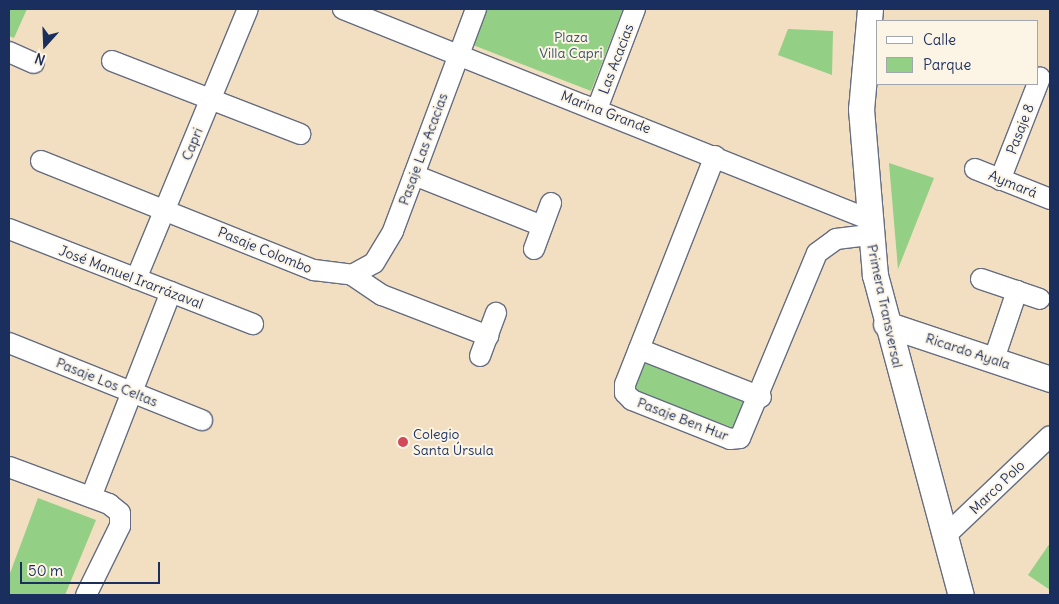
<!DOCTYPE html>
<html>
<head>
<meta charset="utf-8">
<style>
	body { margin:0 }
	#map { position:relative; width:1059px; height:604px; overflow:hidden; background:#f2dfc1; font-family:Delius,sans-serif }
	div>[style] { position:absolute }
	.green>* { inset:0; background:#93cf84; transform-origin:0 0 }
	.roads { filter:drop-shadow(1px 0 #666d81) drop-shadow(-1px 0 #666d81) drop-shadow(0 1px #666d81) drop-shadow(0 -1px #666d81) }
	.minor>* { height:20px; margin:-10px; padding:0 10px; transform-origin:10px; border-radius:10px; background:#fff }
	.tertiary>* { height:25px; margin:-12.5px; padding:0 12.5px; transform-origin:12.5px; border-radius:12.5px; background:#fff }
	.dots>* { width:14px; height:14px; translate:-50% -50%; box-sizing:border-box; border:2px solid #fcf5e5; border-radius:50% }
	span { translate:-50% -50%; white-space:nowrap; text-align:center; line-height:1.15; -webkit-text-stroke:4px #fcf5e5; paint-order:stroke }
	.park-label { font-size:14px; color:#395768 }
	.street-label { font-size:14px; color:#1b2f5e }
	.poi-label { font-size:14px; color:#1b2f5e }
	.left { translate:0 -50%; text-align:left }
	.frame { position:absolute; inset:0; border:10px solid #1b2f5e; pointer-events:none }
	.legend { position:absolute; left:876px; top:20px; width:162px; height:65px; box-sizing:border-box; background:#fcf5e5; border:1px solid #a2a6af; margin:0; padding:6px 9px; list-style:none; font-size:15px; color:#1b2f5e }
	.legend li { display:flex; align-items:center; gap:10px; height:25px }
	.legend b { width:25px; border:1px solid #a2a6af }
	.north { position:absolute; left:20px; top:20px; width:50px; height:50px; -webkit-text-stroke:4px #fcf5e5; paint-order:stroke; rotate:200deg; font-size:14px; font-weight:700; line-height:20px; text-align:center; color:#1b2f5e }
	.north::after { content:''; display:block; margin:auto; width:18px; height:22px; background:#1b2f5e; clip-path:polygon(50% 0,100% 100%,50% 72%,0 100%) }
	.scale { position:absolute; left:20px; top:562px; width:140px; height:22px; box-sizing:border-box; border:2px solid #1b2f5e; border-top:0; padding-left:6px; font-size:15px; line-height:18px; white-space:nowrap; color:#1b2f5e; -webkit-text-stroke:4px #fcf5e5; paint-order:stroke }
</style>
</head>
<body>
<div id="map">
	<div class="green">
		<i style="clip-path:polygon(9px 9px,27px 9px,14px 38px,9px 36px)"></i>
		<i style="clip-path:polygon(487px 9px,623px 9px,591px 91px,473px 45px)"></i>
		<i style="clip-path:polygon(788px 29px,833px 31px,832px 75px,778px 55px)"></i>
		<i style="clip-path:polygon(889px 163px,934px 178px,898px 269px)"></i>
		<i style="left:641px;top:358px;width:113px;height:34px;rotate:20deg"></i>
		<i style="clip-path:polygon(38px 498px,96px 520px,65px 595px,9px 595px,9px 576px)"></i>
		<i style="clip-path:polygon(1050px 543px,1050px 590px,1028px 575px)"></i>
	</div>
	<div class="roads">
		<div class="minor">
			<i style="left:343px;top:9px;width:565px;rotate:21.8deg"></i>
			<i style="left:9px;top:52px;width:27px;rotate:24deg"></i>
			<i style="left:112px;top:61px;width:202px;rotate:21.2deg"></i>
			<i style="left:597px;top:109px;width:107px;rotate:-69.2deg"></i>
			<i style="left:715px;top:156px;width:245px;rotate:111.5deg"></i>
			<i style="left:625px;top:384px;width:9px;rotate:90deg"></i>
			<i style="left:625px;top:393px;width:10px;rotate:45deg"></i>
			<i style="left:632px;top:400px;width:105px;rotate:21.7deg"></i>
			<i style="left:730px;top:439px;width:10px;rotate:-6deg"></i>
			<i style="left:740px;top:438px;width:200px;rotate:-67.4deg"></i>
			<i style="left:817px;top:253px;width:24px;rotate:-36deg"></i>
			<i style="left:836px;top:239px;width:33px;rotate:-7deg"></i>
			<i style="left:41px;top:161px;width:294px;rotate:21.8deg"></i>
			<i style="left:314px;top:270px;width:38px;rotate:7deg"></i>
			<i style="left:352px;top:275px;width:36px;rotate:34deg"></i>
			<i style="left:382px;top:295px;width:114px;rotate:21.1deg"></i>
			<i style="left:975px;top:169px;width:81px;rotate:21.8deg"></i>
			<i style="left:414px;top:175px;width:138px;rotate:21.7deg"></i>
			<i style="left:1000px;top:180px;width:110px;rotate:-68.6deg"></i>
			<i style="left:9px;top:229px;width:262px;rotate:21.3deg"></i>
			<i style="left:534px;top:249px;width:49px;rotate:-69.7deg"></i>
			<i style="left:352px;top:275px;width:25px;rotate:-29deg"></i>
			<i style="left:374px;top:263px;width:37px;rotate:-59deg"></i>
			<i style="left:393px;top:231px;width:237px;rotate:-69.5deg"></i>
			<i style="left:136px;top:279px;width:292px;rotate:-67.5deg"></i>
			<i style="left:981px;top:279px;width:62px;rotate:18.7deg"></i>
			<i style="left:9px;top:343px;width:208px;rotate:21.8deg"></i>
			<i style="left:639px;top:349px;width:131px;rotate:21.5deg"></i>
			<i style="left:480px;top:356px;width:46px;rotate:-69.6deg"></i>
			<i style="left:994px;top:359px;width:72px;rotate:-71.3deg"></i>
			<i style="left:9px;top:467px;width:107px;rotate:20.3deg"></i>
			<i style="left:109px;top:504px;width:14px;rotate:39deg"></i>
			<i style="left:120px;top:513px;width:13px;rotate:90deg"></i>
			<i style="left:120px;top:526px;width:77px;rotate:116.2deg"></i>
			<i style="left:91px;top:497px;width:220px;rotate:-68.7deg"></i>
			<i style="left:944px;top:537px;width:146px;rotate:-43.6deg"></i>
		</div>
		<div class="tertiary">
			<i style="left:870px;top:9px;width:100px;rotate:95.1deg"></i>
			<i style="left:861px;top:109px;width:167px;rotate:85.2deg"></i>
			<i style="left:875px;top:275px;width:331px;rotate:75deg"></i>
			<i style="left:886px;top:324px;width:173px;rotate:18.5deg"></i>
		</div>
	</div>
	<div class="dots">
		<i style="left:403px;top:442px;background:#d1495b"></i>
	</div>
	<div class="park-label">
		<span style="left:571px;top:45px">Plaza<br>Villa Capri</span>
	</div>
	<div class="street-label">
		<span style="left:616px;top:59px;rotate:-69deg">Las Acacias</span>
		<span style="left:606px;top:112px;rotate:21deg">Marina Grande</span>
		<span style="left:1020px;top:129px;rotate:-69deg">Pasaje 8</span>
		<span style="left:192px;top:144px;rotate:-68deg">Capri</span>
		<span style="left:423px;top:149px;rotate:-70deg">Pasaje Las Acacias</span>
		<span style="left:1013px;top:184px;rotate:22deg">Aymará</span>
		<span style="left:265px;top:250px;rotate:22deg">Pasaje Colombo</span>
		<span style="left:131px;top:277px;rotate:21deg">José Manuel Irarrázaval</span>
		<span style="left:885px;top:306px;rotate:78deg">Primera Transversal</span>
		<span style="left:968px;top:351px;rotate:18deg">Ricardo Ayala</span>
		<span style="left:107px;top:382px;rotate:22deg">Pasaje Los Celtas</span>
		<span style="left:683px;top:419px;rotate:21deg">Pasaje Ben Hur</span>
		<span style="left:997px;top:487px;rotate:-44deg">Marco Polo</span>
	</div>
	<div class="poi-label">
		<span class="left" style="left:413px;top:442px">Colegio<br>Santa Úrsula</span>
	</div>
	<div class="frame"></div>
	<ul class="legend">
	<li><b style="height:6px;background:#fff"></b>Calle</li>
	<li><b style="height:14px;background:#93cf84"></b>Parque</li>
	</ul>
	<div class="north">N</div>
	<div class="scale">50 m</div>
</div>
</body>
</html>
